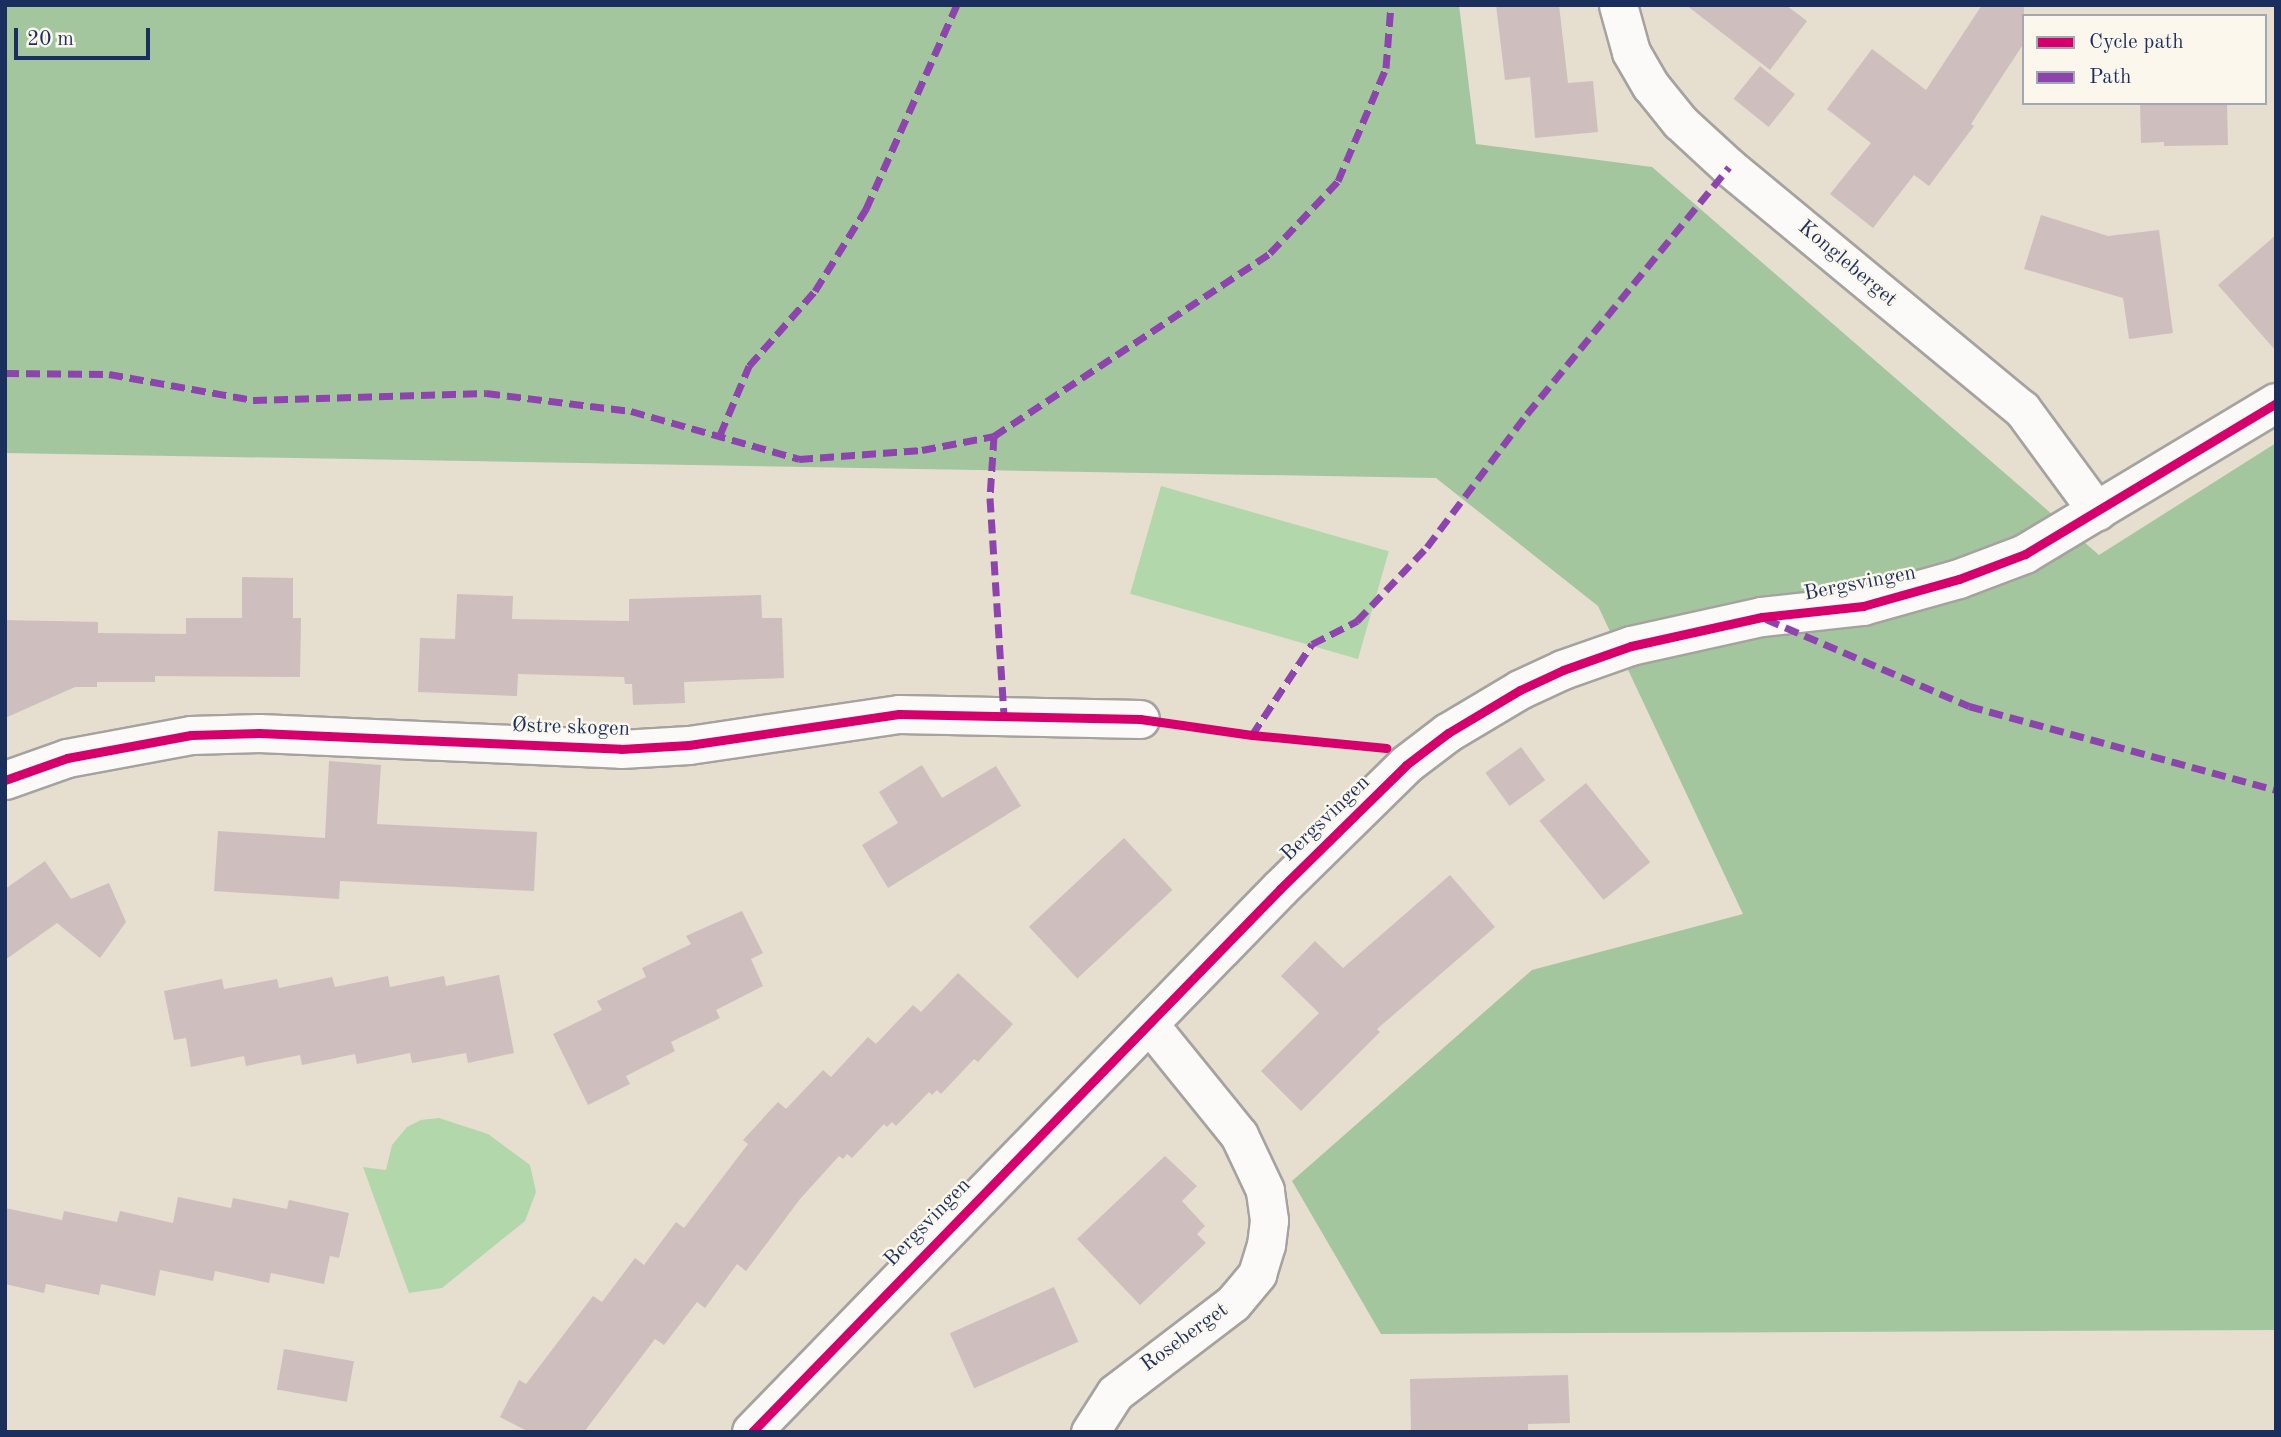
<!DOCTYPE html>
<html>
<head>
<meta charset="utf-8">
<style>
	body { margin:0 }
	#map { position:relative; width:2281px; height:1437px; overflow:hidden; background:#e6dece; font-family:"Old Standard TT",serif }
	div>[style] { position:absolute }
	.green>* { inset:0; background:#b2d7ab; transform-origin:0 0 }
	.forest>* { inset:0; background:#a4c69f }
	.building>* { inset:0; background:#cebfbe; transform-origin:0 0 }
	.roads { filter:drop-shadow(2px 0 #a5a29f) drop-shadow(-2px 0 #a5a29f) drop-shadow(0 2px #a5a29f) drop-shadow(0 -2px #a5a29f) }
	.minor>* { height:37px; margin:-18.5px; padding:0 18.5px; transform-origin:18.5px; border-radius:18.5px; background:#fbfaf8 }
	.tertiary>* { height:38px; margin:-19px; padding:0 19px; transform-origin:19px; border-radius:19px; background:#fbfaf8 }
	.quiet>* { height:7px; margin-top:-3.5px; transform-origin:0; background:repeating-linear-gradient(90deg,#8e44ad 0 14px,transparent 0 21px) }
	.cycleway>* { height:9px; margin:-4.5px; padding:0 4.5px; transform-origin:4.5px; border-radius:4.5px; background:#d6006c }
	span { translate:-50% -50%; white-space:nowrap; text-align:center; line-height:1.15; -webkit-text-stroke:5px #fbf7ec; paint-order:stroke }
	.street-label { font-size:21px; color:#1b2f5e }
	.frame { position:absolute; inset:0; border:7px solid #1b2f5e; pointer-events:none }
	.legend { position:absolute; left:2022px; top:14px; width:245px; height:91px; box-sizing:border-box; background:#fbf7ec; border:2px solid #a1a7b3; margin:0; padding:9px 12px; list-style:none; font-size:21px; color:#1b2f5e }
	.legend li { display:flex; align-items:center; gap:14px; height:35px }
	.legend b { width:35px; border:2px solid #a1a7b3 }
	.scale { position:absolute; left:14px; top:28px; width:136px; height:32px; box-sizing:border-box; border:4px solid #1b2f5e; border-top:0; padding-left:9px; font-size:21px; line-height:24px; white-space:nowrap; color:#1b2f5e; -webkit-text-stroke:5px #fbf7ec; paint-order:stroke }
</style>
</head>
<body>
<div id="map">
	<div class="green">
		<i style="left:1161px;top:486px;width:237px;height:112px;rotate:16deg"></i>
		<i style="clip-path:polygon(439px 1118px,488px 1134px,530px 1165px,536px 1192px,525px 1221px,442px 1288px,409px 1293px,363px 1167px,386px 1170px,392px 1145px,407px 1127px,421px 1120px)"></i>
	</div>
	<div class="forest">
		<i style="clip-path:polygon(5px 5px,1459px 5px,1476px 144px,1652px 167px,2099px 555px,2276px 443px,2276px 1330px,1381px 1334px,1292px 1181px,1532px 970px,1743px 914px,1598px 606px,1436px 478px,5px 453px)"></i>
	</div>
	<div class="building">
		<i style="clip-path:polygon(1496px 5px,1559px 5px,1568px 83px,1593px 81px,1598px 132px,1535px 138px,1530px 77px,1505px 80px)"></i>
		<i style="clip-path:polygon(1686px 5px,1786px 5px,1807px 21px,1770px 70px)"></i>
		<i style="clip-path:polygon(1982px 5px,2024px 5px,2024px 43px,1971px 124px,1974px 126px,1929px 186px,1914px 175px,1873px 228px,1830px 194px,1871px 143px,1827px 109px,1872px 49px,1926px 90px)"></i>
		<i style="left:1760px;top:66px;width:45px;height:42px;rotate:39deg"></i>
		<i style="clip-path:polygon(2140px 103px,2227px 103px,2228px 145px,2164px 146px,2164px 142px,2141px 143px)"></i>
		<i style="clip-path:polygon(2041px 215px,2108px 236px,2159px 230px,2173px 333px,2129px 339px,2123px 298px,2024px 269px)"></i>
		<i style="clip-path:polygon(2276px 235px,2276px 351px,2218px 285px)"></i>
		<i style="clip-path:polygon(242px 577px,293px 578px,293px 618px,301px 618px,300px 677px,155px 676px,155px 682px,97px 682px,97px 687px,75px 687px,5px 718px,5px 620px,98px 622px,98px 633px,186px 634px,186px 618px,242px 618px)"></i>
		<i style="clip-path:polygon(457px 594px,513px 596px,512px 619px,629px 621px,629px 599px,761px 595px,762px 618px,782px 618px,784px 678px,684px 682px,685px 703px,633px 705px,632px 684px,625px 684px,624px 677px,518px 674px,517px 696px,418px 692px,420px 638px,455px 639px)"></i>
		<i style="left:1521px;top:747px;width:41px;height:44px;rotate:54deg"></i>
		<i style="clip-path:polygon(329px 761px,381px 765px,377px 824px,537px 832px,534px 891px,340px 881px,339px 899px,214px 891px,218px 831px,325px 838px)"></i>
		<i style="clip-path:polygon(922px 765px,942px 798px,996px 766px,1021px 806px,888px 888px,862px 845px,898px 823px,879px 792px)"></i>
		<i style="left:1586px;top:783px;width:102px;height:60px;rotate:51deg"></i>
		<i style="left:1124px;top:838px;width:71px;height:130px;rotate:47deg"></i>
		<i style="clip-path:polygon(45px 861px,71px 899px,109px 883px,126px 922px,100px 958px,57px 923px,5px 960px,5px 889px)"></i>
		<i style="clip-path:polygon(1450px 875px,1495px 927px,1377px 1029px,1380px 1032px,1301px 1111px,1261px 1071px,1319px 1013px,1281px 976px,1315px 941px,1343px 968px)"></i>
		<i style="clip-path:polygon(742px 911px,763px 953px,751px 959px,763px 986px,716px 1010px,720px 1018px,671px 1042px,675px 1051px,626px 1076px,630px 1084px,588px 1105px,553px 1034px,602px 1010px,597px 1001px,646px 977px,642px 968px,691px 944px,686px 936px)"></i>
		<i style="clip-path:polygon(958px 973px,1013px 1024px,978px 1062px,974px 1059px,941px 1094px,937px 1090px,932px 1095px,929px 1092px,896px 1126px,892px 1122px,887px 1127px,884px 1124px,852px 1158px,847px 1154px,843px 1159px,839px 1156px,800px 1199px,746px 1271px,737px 1264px,705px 1308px,697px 1302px,664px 1345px,655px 1339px,584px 1432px,529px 1432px,500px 1417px,519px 1380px,526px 1384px,593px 1296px,602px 1302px,635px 1258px,644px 1265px,676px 1222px,684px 1228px,748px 1144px,743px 1140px,778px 1102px,786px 1109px,823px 1070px,831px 1077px,868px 1037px,876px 1044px,913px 1005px,921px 1012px)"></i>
		<i style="clip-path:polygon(499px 975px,514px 1053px,468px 1063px,466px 1053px,412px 1063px,410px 1053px,357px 1064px,355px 1054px,302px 1065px,300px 1055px,246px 1066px,244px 1056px,191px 1067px,186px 1038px,174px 1040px,164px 991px,222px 979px,224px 989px,277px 979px,279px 988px,332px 977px,335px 987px,388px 976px,390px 987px,444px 976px,446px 986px)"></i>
		<i style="clip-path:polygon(1165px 1156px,1197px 1186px,1182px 1201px,1205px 1226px,1197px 1234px,1206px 1243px,1140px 1305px,1077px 1239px)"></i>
		<i style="clip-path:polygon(178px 1197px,231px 1208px,233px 1198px,287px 1209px,289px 1200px,349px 1213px,339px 1258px,330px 1256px,324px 1284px,271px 1273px,269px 1283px,215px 1271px,213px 1281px,160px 1270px,155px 1296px,101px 1284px,99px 1295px,46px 1284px,44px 1293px,5px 1284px,5px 1208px,62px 1220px,64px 1211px,117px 1222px,120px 1211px,173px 1223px)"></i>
		<i style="left:1054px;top:1287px;width:60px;height:114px;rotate:66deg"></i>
		<i style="left:284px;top:1349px;width:71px;height:41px;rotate:10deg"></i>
		<i style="clip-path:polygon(1568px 1375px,1570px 1423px,1528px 1424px,1528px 1432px,1411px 1432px,1410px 1379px)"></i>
	</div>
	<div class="roads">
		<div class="minor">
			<i style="left:1618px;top:5px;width:49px;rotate:74.5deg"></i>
			<i style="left:1631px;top:52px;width:39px;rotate:60deg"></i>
			<i style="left:1651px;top:86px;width:46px;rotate:51.1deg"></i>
			<i style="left:1680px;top:122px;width:67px;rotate:42.6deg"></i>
			<i style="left:1729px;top:167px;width:380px;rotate:39.6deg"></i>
			<i style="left:2022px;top:409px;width:127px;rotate:53.7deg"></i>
			<i style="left:5px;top:780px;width:66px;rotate:-19.5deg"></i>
			<i style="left:67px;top:758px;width:126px;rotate:-10.5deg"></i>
			<i style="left:191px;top:735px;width:68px;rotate:-1.7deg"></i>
			<i style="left:259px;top:733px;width:362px;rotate:2.5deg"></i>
			<i style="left:621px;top:749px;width:68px;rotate:-3.4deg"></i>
			<i style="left:689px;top:745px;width:212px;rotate:-8.4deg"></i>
			<i style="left:899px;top:714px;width:241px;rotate:1.2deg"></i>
			<i style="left:1090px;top:1432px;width:46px;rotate:-57.3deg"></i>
			<i style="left:1115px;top:1393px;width:148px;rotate:-37.3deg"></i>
			<i style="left:1233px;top:1303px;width:38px;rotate:-50deg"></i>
			<i style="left:1257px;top:1274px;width:30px;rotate:-73deg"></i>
			<i style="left:1266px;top:1245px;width:25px;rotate:-83deg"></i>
			<i style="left:1269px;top:1220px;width:30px;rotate:-98deg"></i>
			<i style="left:1265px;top:1190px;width:61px;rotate:-115.3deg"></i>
			<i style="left:1239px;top:1135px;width:143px;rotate:-129deg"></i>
		</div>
		<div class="tertiary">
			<i style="left:752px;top:1432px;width:757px;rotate:-45.8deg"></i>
			<i style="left:1280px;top:889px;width:177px;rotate:-44.5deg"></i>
			<i style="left:1406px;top:765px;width:53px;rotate:-37.3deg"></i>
			<i style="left:1448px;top:733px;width:84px;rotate:-30.8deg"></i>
			<i style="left:1520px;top:690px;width:47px;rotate:-24.9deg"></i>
			<i style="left:1563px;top:670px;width:72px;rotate:-19.4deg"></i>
			<i style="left:1631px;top:646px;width:134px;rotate:-12.5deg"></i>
			<i style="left:1762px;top:617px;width:102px;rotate:-6.2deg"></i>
			<i style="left:1863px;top:606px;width:100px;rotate:-15.7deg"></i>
			<i style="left:1959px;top:579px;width:71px;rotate:-20.7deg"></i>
			<i style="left:2025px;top:554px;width:293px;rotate:-31deg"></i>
		</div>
	</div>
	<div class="quiet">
		<i style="left:5px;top:373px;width:104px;rotate:0.6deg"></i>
		<i style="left:109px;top:374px;width:146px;rotate:10.2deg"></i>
		<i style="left:253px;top:400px;width:233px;rotate:-1.7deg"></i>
		<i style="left:486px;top:393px;width:146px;rotate:7.1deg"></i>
		<i style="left:631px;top:411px;width:175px;rotate:15.9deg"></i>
		<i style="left:799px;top:459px;width:123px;rotate:-4.2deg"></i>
		<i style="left:922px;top:450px;width:73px;rotate:-11deg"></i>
		<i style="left:994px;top:436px;width:331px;rotate:-33.5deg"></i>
		<i style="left:1270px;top:253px;width:99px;rotate:-46.6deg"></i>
		<i style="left:1338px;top:181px;width:123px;rotate:-67deg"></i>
		<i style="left:1386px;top:68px;width:63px;rotate:-85.5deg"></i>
		<i style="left:720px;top:435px;width:75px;rotate:-67.2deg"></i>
		<i style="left:749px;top:366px;width:100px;rotate:-48.7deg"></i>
		<i style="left:815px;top:291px;width:97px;rotate:-58.1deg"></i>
		<i style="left:866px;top:209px;width:223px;rotate:-66deg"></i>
		<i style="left:994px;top:436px;width:62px;rotate:93.7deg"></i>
		<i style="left:990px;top:498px;width:219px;rotate:86.3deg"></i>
		<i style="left:1766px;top:619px;width:221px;rotate:23.2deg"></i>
		<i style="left:1969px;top:706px;width:318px;rotate:15.3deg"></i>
		<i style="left:1252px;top:735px;width:109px;rotate:-56.6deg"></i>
		<i style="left:1312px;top:644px;width:51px;rotate:-27.1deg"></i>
		<i style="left:1357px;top:621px;width:102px;rotate:-46.6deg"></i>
		<i style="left:1427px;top:547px;width:166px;rotate:-53.1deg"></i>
		<i style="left:1527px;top:414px;width:319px;rotate:-50.7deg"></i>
	</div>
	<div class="cycleway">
		<i style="left:5px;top:780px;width:66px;rotate:-19.5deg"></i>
		<i style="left:67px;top:758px;width:126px;rotate:-10.5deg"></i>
		<i style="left:191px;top:735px;width:68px;rotate:-1.7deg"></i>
		<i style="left:259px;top:733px;width:362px;rotate:2.5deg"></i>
		<i style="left:621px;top:749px;width:68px;rotate:-3.4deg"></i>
		<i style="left:689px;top:745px;width:212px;rotate:-8.4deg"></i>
		<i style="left:899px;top:714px;width:241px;rotate:1.2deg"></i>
		<i style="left:1140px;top:719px;width:113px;rotate:8.1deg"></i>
		<i style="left:1252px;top:735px;width:135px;rotate:5.5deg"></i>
		<i style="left:752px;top:1432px;width:757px;rotate:-45.8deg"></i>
		<i style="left:1280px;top:889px;width:177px;rotate:-44.5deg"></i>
		<i style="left:1406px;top:765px;width:53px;rotate:-37.3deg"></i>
		<i style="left:1448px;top:733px;width:84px;rotate:-30.8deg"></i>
		<i style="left:1520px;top:690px;width:47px;rotate:-24.9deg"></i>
		<i style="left:1563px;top:670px;width:72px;rotate:-19.4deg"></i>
		<i style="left:1631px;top:646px;width:134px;rotate:-12.5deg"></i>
		<i style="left:1762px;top:617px;width:102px;rotate:-6.2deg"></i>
		<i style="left:1863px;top:606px;width:100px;rotate:-15.7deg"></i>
		<i style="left:1959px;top:579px;width:71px;rotate:-20.7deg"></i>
		<i style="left:2025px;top:554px;width:293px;rotate:-31deg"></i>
	</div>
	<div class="street-label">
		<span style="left:1847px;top:264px;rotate:40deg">Kongleberget</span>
		<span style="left:1860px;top:584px;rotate:-11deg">Bergsvingen</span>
		<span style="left:571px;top:728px;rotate:2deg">Østre skogen</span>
		<span style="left:1326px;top:819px;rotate:-44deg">Bergsvingen</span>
		<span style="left:928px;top:1223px;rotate:-46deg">Bergsvingen</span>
		<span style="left:1185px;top:1338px;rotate:-36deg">Roseberget</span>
	</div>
	<div class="frame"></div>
	<ul class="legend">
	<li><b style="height:9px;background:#d6006c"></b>Cycle path</li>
	<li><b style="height:9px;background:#8e44ad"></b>Path</li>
	</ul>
	<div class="scale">20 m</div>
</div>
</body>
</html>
